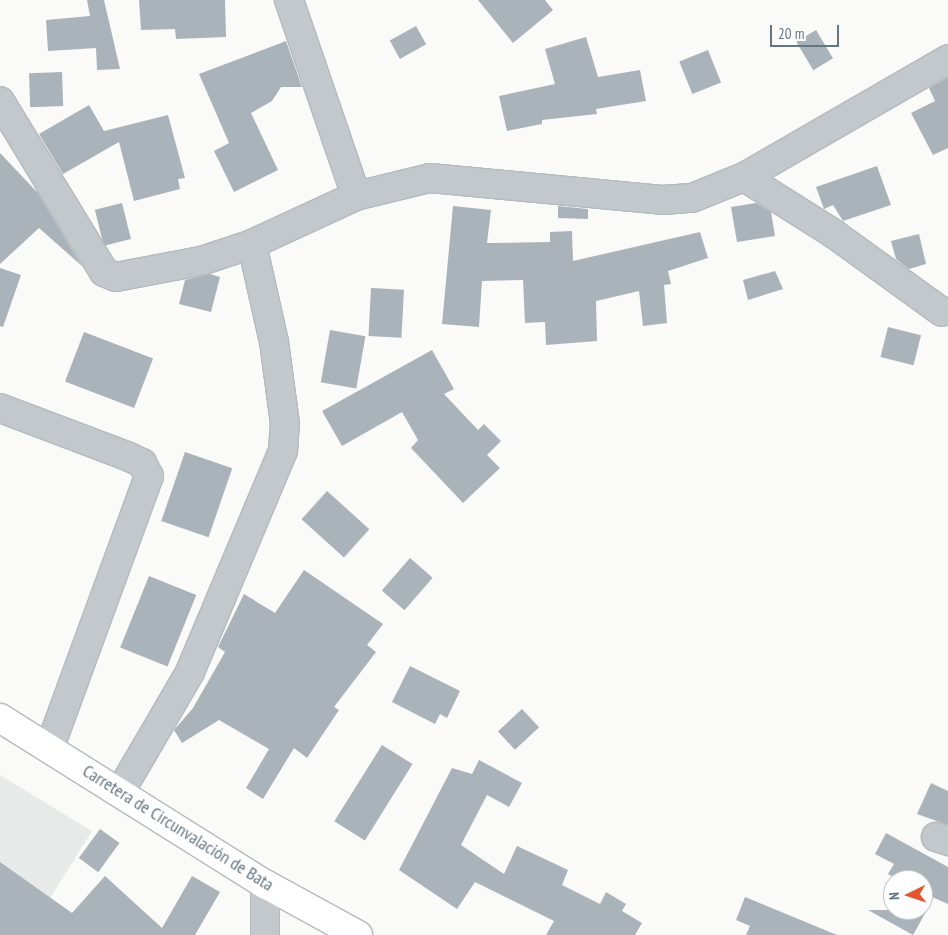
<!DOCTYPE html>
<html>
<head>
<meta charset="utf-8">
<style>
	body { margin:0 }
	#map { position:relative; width:948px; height:935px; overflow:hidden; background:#fafaf8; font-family:"PT Sans Narrow",sans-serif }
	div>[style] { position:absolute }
	.built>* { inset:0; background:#e8e9e9 }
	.building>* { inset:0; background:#aab3b9; transform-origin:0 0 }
	.roads { filter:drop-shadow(1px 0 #b5babe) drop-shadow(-1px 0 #b5babe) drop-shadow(0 1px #b5babe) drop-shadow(0 -1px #b5babe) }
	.minor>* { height:28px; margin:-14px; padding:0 14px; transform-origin:14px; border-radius:14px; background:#c3c8cc }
	.major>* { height:28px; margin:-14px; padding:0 14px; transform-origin:14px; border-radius:14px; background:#fff }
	span { translate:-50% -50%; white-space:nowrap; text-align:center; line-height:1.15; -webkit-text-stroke:5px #fff; paint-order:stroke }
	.street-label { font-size:18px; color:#657683 }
	.north { position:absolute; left:883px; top:870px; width:50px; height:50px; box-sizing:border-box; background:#fff; border:1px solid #c1c8cd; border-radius:50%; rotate:266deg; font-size:14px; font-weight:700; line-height:20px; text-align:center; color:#657683 }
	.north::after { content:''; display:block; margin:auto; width:18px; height:22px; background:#e4572e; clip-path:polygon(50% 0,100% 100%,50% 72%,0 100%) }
	.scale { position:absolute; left:770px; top:25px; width:69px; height:22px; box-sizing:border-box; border:2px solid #657683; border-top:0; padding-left:6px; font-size:15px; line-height:18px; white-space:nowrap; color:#657683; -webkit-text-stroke:4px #fff; paint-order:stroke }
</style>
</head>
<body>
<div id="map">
	<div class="built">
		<i style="clip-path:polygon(0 775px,92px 831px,27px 935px,0 935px)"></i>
	</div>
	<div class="building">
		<i style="clip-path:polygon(87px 0,104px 0,120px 69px,97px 70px,96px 48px,48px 51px,46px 20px,90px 16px)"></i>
		<i style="clip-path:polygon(139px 0,225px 0,226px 37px,176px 39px,175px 29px,141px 30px)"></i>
		<i style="clip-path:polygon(478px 0,545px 0,553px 10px,513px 43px)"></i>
		<i style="left:416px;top:26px;width:21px;height:30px;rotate:61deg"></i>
		<i style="left:816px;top:30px;width:33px;height:23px;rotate:59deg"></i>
		<i style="clip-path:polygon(586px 37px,598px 77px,640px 70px,646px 101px,596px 109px,597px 114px,542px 120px,542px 124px,507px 131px,499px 96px,555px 84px,545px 49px)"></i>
		<i style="clip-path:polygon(286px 41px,302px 87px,281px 87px,272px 101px,251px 113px,278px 170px,234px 192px,214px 151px,229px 143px,199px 74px)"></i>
		<i style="left:708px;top:50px;width:35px;height:31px;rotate:68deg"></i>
		<i style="left:62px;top:72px;width:34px;height:33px;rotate:88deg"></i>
		<i style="clip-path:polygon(948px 77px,948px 148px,933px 155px,911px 113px,935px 101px,929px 88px)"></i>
		<i style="clip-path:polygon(89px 105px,104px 131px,168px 115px,185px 178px,178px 179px,180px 189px,134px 201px,119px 142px,63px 174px,39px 134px)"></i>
		<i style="clip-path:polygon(0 153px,38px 193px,82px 266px,39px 228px,0 264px)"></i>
		<i style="clip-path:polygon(877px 166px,891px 205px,843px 221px,833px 205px,824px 209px,816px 187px)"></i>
		<i style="left:122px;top:203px;width:37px;height:28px;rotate:76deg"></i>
		<i style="clip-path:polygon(756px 203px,771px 212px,775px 236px,737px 242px,731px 207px)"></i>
		<i style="clip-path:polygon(453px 206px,491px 210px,487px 243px,550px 242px,550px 232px,572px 231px,573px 261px,700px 232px,708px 258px,668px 271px,671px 284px,664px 285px,667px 323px,643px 326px,639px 291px,596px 301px,597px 341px,546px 345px,545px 322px,525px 323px,523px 280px,482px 281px,479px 327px,442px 324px)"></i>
		<i style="clip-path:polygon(558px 206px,588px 209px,588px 219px,558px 218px)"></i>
		<i style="clip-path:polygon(919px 234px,926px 264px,909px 269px,896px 259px,891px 241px)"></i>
		<i style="clip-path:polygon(0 268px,21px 275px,3px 327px,0 326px)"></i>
		<i style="clip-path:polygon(775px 271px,783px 289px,748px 300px,743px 280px)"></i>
		<i style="clip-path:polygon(210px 274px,220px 277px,211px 312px,179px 304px,185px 280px)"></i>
		<i style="left:371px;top:288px;width:33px;height:48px;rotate:3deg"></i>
		<i style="left:888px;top:327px;width:34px;height:31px;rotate:14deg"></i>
		<i style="left:330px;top:330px;width:36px;height:53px;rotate:10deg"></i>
		<i style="left:84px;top:332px;width:74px;height:53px;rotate:21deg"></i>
		<i style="clip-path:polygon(432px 350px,454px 389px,444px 394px,478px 430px,484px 424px,501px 441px,487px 455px,500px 468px,463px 503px,411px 448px,418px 440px,402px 412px,342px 446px,322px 411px)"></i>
		<i style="left:185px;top:452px;width:50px;height:73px;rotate:19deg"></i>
		<i style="left:327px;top:491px;width:57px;height:38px;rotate:42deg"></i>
		<i style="left:410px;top:558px;width:30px;height:43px;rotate:41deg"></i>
		<i style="clip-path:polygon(304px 570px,383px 624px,367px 645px,376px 652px,334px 707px,339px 710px,307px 758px,294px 748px,263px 799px,246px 788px,269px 749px,219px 720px,182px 743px,174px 730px,193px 708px,225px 652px,218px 647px,244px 594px,275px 613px)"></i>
		<i style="left:149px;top:576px;width:51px;height:77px;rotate:22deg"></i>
		<i style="clip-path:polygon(410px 666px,460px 691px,447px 718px,440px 714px,435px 724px,392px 702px)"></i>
		<i style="left:522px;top:709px;width:25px;height:33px;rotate:47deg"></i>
		<i style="left:382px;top:745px;width:36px;height:90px;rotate:32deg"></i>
		<i style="clip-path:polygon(479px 760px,522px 783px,509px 807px,487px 795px,461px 845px,504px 874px,517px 846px,568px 870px,562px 885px,600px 904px,606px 892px,626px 904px,622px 911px,642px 923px,635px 935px,546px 935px,554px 921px,475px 882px,457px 909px,399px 870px,452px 768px,472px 774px)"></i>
		<i style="clip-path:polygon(931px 783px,948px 791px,948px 825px,917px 814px)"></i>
		<i style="left:100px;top:829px;width:24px;height:36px;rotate:36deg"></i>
		<i style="clip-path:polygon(886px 833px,948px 867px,948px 904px,923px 893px,923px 880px,899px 880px,888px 874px,894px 864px,875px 854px)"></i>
		<i style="clip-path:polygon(0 862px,72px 913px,105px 876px,162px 928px,192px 876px,220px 892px,195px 935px,0 935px)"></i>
		<i style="clip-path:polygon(745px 897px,837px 935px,746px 935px,750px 926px,736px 920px)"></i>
		<i style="clip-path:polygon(868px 910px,927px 910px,913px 935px)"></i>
	</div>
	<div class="roads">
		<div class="minor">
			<i style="left:289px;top:0;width:207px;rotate:71.1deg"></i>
			<i style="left:0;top:101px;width:200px;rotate:58.7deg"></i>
			<i style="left:104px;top:272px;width:13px;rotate:23deg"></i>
			<i style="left:116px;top:277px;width:86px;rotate:-10.7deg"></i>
			<i style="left:201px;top:261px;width:54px;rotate:-18.4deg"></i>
			<i style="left:252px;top:244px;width:115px;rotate:-24.8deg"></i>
			<i style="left:356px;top:196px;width:76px;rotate:-13.7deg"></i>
			<i style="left:430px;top:178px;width:233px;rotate:5.4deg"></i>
			<i style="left:662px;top:200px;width:30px;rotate:-4deg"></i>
			<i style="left:692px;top:198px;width:56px;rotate:-22deg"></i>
			<i style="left:744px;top:177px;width:236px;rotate:-30deg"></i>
			<i style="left:744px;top:177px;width:107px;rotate:32.3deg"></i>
			<i style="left:834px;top:234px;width:133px;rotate:35.8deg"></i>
			<i style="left:0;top:408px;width:136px;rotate:20.7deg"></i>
			<i style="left:127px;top:456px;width:17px;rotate:25deg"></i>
			<i style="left:142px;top:463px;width:15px;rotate:62deg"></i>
			<i style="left:149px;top:476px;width:289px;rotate:110.1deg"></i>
			<i style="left:120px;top:792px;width:139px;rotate:-59.7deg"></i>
			<i style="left:190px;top:672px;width:240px;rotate:-67.2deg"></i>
			<i style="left:283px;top:451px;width:27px;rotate:-86deg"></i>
			<i style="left:285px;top:424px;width:83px;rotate:-97.6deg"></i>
			<i style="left:274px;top:342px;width:100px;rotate:-102.7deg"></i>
			<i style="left:936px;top:837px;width:13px;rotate:18deg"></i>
			<i style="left:265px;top:935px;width:51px;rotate:-90deg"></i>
		</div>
		<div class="major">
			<i style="left:0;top:718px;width:313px;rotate:32.1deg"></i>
			<i style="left:265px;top:884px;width:106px;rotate:28.7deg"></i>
		</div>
	</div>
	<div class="street-label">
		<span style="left:178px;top:828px;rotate:32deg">Carretera de Circunvalación de Bata</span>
	</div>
	<div class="north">N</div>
	<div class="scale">20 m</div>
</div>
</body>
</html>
